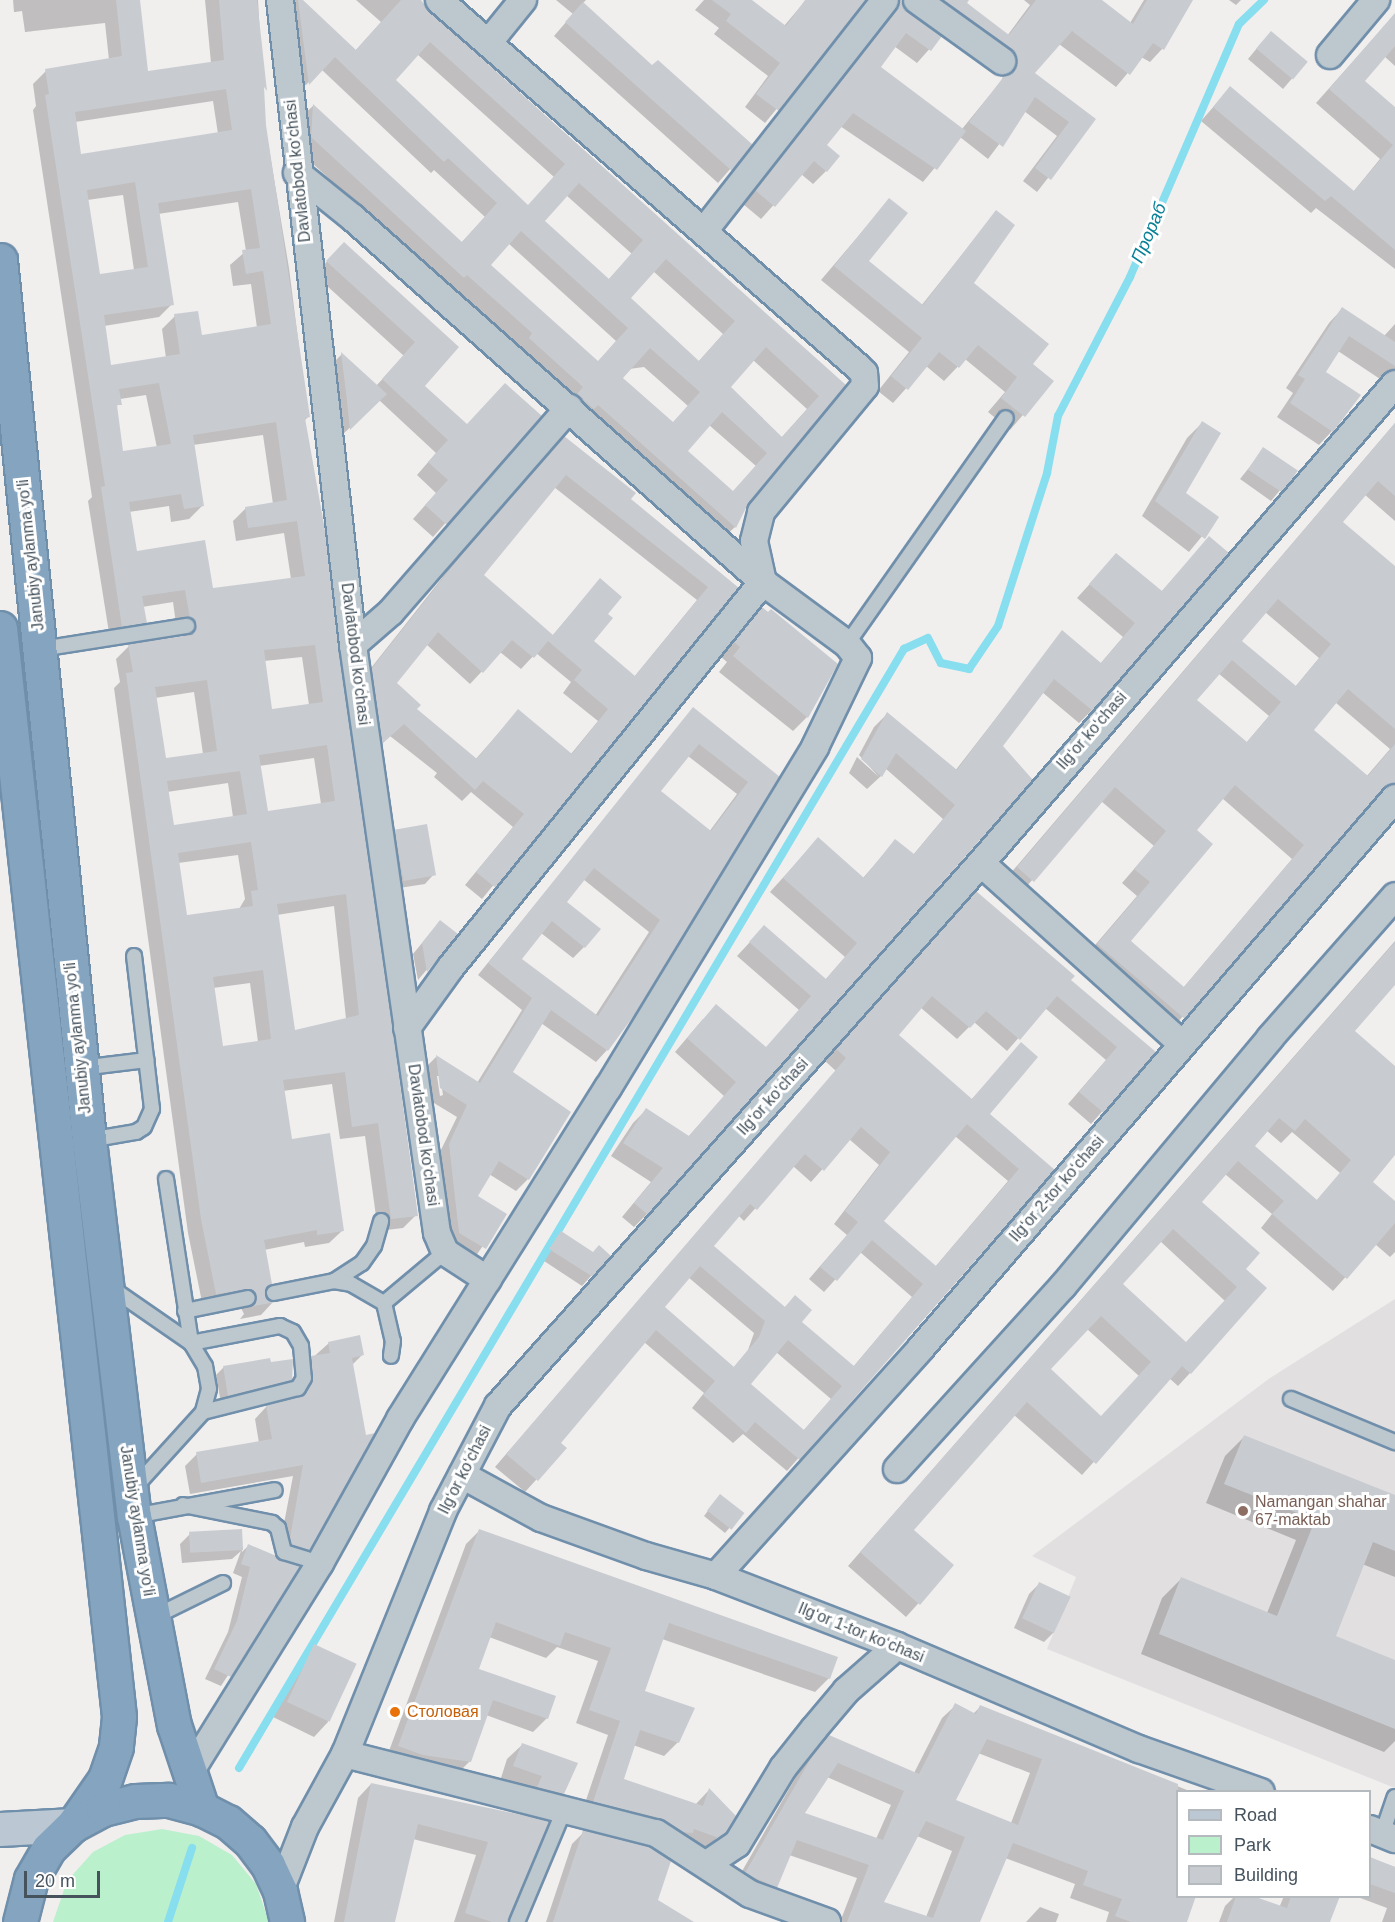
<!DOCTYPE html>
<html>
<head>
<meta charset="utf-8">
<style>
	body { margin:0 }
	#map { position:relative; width:1395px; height:1922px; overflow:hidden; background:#f1eeee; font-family:Arial,sans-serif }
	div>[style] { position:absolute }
	.education>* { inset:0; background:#e2dfe0 }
	.green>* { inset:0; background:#bbf0cd }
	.shadow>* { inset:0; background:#0003 }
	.stream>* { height:8px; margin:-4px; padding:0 4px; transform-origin:4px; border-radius:4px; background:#87deef }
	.building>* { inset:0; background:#c8ccd1; transform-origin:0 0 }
	.roads { filter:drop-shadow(2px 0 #708fab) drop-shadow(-2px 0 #708fab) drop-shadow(0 2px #708fab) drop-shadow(0 -2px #708fab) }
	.lane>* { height:14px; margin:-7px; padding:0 7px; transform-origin:7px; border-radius:7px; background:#bcc7ce }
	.street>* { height:26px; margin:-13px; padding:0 13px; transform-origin:13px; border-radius:13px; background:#bcc7ce }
	.secondary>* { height:33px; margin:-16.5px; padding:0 16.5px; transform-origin:16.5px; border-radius:16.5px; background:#bbc8d3 }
	.highway>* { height:33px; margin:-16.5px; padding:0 16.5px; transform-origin:16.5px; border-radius:16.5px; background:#84a4bf }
	.dots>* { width:16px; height:16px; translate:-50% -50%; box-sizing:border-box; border:3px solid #fff; border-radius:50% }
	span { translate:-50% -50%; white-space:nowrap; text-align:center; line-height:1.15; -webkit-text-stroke:6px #fff; paint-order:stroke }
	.street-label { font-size:16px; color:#46535d }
	.education-label { font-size:16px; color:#785e54 }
	.left { translate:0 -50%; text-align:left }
	.food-label { font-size:16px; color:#c56008 }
	.water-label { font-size:18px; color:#088096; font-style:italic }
	.legend { position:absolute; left:1176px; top:1790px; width:195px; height:108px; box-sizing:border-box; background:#fff; border:2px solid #b5babe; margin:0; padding:8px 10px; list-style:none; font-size:18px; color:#46535d }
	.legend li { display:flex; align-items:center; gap:12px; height:30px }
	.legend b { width:30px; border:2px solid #b5babe }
	.scale { position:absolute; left:24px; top:1871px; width:76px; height:27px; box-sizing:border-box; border:3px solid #46535d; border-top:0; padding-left:8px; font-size:18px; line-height:21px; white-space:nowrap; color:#46535d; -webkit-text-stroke:4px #fff; paint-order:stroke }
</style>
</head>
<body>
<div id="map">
	<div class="education">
		<i style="clip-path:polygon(1395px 1299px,1395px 1788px,1047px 1649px,1076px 1577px,1032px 1556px,1270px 1378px)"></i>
	</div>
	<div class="green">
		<i style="clip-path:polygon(162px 1829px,199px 1836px,232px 1855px,256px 1884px,269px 1922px,53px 1922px,67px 1881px,93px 1852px,125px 1835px)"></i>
	</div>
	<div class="shadow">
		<i style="clip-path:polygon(evenodd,13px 0,138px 0,147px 73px,211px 63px,205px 0,258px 0,265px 125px,289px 268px,308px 417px,304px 421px,416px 1215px,403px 1228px,378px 1231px,365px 1136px,340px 1139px,332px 1084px,283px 1091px,291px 1141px,343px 1230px,329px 1243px,305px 1247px,304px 1242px,264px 1250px,263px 1295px,273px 1302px,261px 1315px,240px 1319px,244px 1314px,238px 1302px,203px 1307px,188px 1233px,114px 688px,120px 682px,116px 659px,129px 646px,184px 638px,177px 631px,173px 602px,142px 607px,145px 623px,132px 636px,110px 639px,88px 501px,92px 497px,33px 110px,36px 106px,33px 84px,46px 71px,109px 60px,105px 23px,25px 32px,22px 11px,14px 12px,13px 0,213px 101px,218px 134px,80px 156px,75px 122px,213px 101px,13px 0,123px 195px,134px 270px,98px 276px,87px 200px,123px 195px,13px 0,238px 202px,246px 251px,230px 265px,233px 286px,251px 284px,257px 328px,200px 336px,175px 316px,162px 329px,166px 358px,110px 366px,104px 326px,159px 317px,172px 304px,158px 214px,238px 202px,13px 0,146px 395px,157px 448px,122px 453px,116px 409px,120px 399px,146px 395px,13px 0,263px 435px,273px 504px,246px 508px,233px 521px,236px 541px,284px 533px,291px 579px,212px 590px,136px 553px,129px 512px,169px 506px,171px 522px,189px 519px,202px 506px,193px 445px,263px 435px,13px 0,302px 657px,309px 705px,271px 711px,264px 661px,302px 657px,13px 0,194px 692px,203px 754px,165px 760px,155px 698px,194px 692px,13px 0,314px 758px,321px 804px,266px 813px,259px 766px,314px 758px,13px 0,228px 783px,233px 817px,173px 826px,167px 792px,228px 783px,13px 0,238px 855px,245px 899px,239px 909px,186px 917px,178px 863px,238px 855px,13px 0,334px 906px,346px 1019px,294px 1032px,277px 915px,334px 906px,13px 0,250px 983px,258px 1042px,221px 1047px,213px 988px,250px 983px)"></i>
		<i style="clip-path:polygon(evenodd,293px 0,301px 0,355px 51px,381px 22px,356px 0,415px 0,844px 385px,748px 502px,735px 527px,722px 539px,517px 351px,521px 347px,454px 287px,450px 290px,298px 150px,300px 118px,313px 106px,461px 243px,485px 217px,434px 170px,431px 173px,321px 69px,306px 85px,295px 85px,285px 9px,293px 0,417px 54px,554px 177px,527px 207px,394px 80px,417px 54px,293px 0,566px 195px,632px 254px,608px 280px,543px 221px,566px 195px,293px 0,508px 243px,616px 341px,597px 363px,489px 265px,508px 243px,293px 0,653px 271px,723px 334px,698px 362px,629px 299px,653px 271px,293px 0,753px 360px,807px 409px,781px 438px,729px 387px,753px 360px,293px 0,644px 367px,688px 406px,672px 424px,620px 378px,629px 369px,644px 367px,293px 0,709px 425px,756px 466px,732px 493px,686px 451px,709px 425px)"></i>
		<i style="clip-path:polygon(556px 0,586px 0,582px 4px,652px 67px,751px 145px,718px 183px,554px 36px,573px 14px)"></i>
		<i style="clip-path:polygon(704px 0,750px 0,784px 26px,806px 0,866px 0,765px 123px,745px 107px,768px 76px,714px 34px,719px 28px,695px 10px)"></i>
		<i style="clip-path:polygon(876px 0,901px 0,902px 8px,940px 37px,917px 63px,894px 46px,879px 68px,962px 129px,1002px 80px,1004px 69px,909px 0,963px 0,1007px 36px,1030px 5px,1024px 0,1099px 0,1130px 23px,1144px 0,1192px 0,1162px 49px,1150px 62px,1141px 57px,1116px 87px,1059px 44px,1033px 73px,1094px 119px,1037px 192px,1023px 181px,1057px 136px,1024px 111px,988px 159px,960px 137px,923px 182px,840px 126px,824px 145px,826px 171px,813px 184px,801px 174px,761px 219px,743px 204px,884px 24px,886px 7px)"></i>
		<i style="clip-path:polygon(1229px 0,1241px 0,1236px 5px)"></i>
		<i style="clip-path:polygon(1395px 14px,1395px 66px,1384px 56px,1363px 81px,1395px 109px,1395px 269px,1316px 208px,1311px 213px,1201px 121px,1230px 88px,1353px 192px,1380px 159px,1316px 103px)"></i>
		<i style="clip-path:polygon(1262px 42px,1306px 62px,1283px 89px,1248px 59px)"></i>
		<i style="clip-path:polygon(889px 200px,867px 261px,921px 306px,996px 212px,972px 283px,1031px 364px,1052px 381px,1010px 430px,988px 412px,1005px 392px,965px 359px,944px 381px,926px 366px,893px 403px,878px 391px,909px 352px,821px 280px)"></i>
		<i style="clip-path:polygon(331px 257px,457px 348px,423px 386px,467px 426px,540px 416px,433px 537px,413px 519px,436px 493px,417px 475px,436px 453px,379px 400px,340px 437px,333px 363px,342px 354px,376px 386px,404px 356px,315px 275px)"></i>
		<i style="clip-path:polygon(1342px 309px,1384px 336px,1395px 324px,1395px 389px,1338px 351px,1324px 372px,1332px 431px,1319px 445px,1277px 417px,1293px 393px,1286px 388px,1329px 323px)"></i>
		<i style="clip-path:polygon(1202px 423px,1184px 494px,1217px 518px,1189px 552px,1142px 516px,1187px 438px)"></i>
		<i style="clip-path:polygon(evenodd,1395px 423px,1395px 521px,1364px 494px,1341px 522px,1395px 567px,1395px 782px,1371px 800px,1170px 1031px,1084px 958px,1137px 896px,1122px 883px,1154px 846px,1101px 801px,1020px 894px,1004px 881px,1395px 423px,1265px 612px,1319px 658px,1295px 687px,1240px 641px,1265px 612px,1395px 423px,1218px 673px,1269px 716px,1246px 743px,1195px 700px,1218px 673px,1395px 423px,1335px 702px,1390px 749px,1366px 777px,1311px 730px,1335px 702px,1395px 423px,1222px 798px,1292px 859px,1183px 988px,1129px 941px,1194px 830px,1222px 798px)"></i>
		<i style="clip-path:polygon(1264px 449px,1296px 471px,1271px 501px,1240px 479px)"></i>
		<i style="clip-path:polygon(evenodd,552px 450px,629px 499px,737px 588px,482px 899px,465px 885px,513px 827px,471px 792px,462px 801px,434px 777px,437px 773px,390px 736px,370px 754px,360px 682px,457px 559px,552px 450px,554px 487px,697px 600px,634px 677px,591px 642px,606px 614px,600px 580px,552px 636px,482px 575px,554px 487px,552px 450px,426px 644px,470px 684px,500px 652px,521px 669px,536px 653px,571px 682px,563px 693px,598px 721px,571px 754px,518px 711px,475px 760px,415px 709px,395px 683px,426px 644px)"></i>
		<i style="clip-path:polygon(1209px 538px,1092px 710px,1079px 723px,1042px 692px,1001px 746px,969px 852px,647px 1214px,634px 1227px,622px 1217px,651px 1182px,611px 1156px,633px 1123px,646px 1110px,688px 1137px,724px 1096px,675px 1052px,703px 1019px,765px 1049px,799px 1010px,737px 956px,764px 927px,825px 980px,845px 957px,770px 892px,818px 839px,863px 878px,895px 841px,913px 855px,943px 819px,885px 768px,881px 776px,867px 789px,849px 773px,857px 757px,879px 777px,859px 755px,874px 727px,887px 714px,955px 771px,1062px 633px,1100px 664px,1123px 637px,1077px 598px,1116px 555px,1161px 592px)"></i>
		<i style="clip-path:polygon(762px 609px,807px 717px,793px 731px,719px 672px,727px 662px,721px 657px)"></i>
		<i style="clip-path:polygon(evenodd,693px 709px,778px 777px,607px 1050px,596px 1062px,541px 1023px,511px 1072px,569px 1112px,528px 1179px,516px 1191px,489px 1174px,476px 1196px,505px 1214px,473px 1260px,448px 1244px,438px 1156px,457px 1117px,429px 1100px,425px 1068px,436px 1057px,477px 1083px,522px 1010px,478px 975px,693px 709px,688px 756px,737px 794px,709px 832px,659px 792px,688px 756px,693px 709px,583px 879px,649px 932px,595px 1016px,520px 959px,541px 933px,573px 958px,584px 947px,565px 902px,583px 879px,693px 709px,437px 1076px,440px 1076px,443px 1095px,440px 1096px,437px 1076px)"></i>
		<i style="clip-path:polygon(395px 831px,434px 874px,425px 884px,393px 889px,386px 841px)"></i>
		<i style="clip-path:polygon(evenodd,964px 905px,1069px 980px,1154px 1053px,1091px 1124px,1068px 1104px,1106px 1060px,1045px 1008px,1007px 1051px,974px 1022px,957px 1039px,920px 1007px,896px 1035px,971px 1100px,1021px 1044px,988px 1114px,1053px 1170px,787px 1471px,743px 1434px,733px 1443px,692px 1408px,704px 1393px,644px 1342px,558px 1443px,565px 1448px,525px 1492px,495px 1467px,836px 1071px,825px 1061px,964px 905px,955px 1136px,1008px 1181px,935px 1267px,882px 1221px,955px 1136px,964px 905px,849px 1139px,879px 1165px,834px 1224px,847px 1235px,809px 1279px,824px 1292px,860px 1252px,912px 1297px,853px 1367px,800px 1322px,795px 1297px,784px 1308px,711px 1246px,738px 1215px,744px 1221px,793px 1166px,811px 1182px,849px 1139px,964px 905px,688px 1277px,754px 1333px,748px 1350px,733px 1368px,663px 1307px,688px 1277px,964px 905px,776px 1352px,831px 1399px,803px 1431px,749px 1384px,776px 1352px)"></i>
		<i style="clip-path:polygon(431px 932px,456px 935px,418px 980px,413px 954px)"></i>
		<i style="clip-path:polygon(evenodd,1395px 941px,1395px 983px,1353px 1031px,1395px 1068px,1395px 1151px,1370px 1182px,1395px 1203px,1395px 1252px,1390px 1257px,1375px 1244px,1333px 1291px,1261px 1228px,1272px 1214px,1225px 1174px,1200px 1202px,1244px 1270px,1265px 1288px,1190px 1373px,1178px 1386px,1169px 1378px,1082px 1475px,1014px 1415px,912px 1530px,952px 1566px,906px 1617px,848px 1566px,1395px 941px,1266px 1130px,1281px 1143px,1292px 1132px,1340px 1173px,1316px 1201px,1252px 1146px,1266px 1130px,1395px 941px,1160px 1241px,1225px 1301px,1185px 1344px,1121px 1284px,1160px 1241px,1395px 941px,1087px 1329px,1139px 1376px,1101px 1417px,1049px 1369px,1087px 1329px)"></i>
		<i style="clip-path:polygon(561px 1233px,592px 1253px,609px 1256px,582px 1286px,541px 1259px)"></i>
		<i style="clip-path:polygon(329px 1343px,363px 1354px,352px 1365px,309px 1550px,297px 1561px,279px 1550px,293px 1476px,190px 1494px,185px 1466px,197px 1454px,259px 1443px,255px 1419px,266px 1407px,299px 1397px,300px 1369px)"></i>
		<i style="clip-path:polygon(269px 1364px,291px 1380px,282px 1388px,221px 1403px,216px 1375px,224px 1367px)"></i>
		<i style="clip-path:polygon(1244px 1437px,1395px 1497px,1395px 1577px,1362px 1564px,1334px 1637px,1395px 1662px,1395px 1741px,1384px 1752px,1141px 1654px,1162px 1598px,1181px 1579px,1267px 1613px,1296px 1540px,1206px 1503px,1225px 1456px)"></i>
		<i style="clip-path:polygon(716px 1500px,742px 1513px,725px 1533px,704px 1516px)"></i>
		<i style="clip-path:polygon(240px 1530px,242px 1552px,248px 1546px,298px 1567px,221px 1686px,205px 1679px,228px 1632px,242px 1577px,233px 1573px,241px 1551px,232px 1559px,182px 1563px,180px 1544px,190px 1534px)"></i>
		<i style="clip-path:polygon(479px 1531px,829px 1678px,815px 1692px,662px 1639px,643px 1692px,678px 1742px,664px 1756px,633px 1745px,622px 1780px,695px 1805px,709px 1790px,718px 1837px,704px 1850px,581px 1815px,608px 1735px,576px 1723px,598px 1661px,557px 1647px,546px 1658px,489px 1637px,477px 1670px,547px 1718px,533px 1732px,486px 1715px,470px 1761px,456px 1775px,386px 1759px,466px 1544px)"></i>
		<i style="clip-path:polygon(1039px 1584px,1054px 1632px,1044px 1642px,1014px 1628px,1029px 1594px)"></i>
		<i style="clip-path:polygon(314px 1646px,328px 1722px,314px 1737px,273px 1717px,300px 1660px)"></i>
		<i style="clip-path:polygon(evenodd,956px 1705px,973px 1714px,980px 1707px,1192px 1792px,1178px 1792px,1178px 1896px,1185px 1922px,1106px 1922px,1109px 1912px,1070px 1898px,1075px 1884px,1005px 1858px,979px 1922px,840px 1922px,857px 1878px,789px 1855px,776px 1887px,763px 1901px,733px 1887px,801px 1768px,829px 1737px,914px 1773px,942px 1718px,956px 1705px,978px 1753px,1030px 1773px,1011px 1823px,954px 1800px,978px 1753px,956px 1705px,827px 1777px,891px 1805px,876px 1839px,803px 1814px,827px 1777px,956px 1705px,917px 1836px,952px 1851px,926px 1917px,882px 1903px,917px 1836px)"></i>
		<i style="clip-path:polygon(522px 1745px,563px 1793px,548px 1808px,500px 1781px,507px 1759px)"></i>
		<i style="clip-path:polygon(371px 1784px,547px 1823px,506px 1922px,454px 1922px,476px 1855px,413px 1839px,393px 1922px,334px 1922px,358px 1798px)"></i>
		<i style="clip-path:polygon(584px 1832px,656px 1901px,675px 1922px,546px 1922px,572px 1844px)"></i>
		<i style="clip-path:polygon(1370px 1858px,1395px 1867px,1395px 1922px,1382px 1922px,1387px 1908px,1355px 1896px,1370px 1896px)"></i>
		<i style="clip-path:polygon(1235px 1896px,1249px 1896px,1279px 1908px,1284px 1896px,1338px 1896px,1329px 1922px,1219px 1922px,1225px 1906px)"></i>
		<i style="clip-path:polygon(1040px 1907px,1059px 1914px,1056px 1922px,1026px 1922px)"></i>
	</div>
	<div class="stream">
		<i style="left:239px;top:1768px;width:1302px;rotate:-59.28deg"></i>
		<i style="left:904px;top:649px;width:26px;rotate:-25deg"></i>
		<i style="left:928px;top:638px;width:28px;rotate:63deg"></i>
		<i style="left:941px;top:663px;width:29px;rotate:12deg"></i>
		<i style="left:969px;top:669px;width:52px;rotate:-56deg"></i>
		<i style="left:998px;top:626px;width:161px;rotate:-72.2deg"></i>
		<i style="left:1047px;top:473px;width:58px;rotate:-79.1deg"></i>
		<i style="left:1058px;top:416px;width:157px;rotate:-62.6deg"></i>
		<i style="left:1130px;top:277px;width:275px;rotate:-66.7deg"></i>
		<i style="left:1239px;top:24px;width:35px;rotate:-44deg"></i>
		<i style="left:168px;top:1922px;width:78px;rotate:-72deg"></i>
	</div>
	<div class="building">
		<i style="clip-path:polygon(evenodd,116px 0,140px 0,148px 71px,224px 60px,219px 0,257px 0,267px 91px,264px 87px,266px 125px,310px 417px,305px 418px,326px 536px,418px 1216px,391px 1219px,378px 1123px,352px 1127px,345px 1072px,283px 1080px,292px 1139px,330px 1133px,344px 1231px,317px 1235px,317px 1230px,264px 1240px,272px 1284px,265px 1294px,276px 1302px,249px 1307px,257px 1300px,251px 1290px,216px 1294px,201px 1219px,126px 673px,133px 672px,128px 644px,193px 635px,196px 624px,190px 618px,185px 590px,142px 596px,147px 623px,122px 627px,101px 487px,105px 486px,45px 95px,49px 94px,45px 69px,122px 56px,116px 0,226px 89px,232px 130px,81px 154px,75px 112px,226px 89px,116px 0,135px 182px,148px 267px,100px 274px,87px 190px,135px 182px,116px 0,251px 189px,260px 248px,242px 250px,246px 274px,263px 271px,271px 324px,202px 335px,198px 311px,174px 314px,180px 354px,111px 365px,104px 315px,174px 305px,158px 203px,251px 189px,116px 0,159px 383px,171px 444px,123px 451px,117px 405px,122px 405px,119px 389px,159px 383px,116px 0,276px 422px,287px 500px,245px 507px,248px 528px,297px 521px,305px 576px,213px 588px,205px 540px,137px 551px,129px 502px,181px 494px,184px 509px,204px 506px,193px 435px,276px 422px,116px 0,315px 645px,323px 702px,272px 709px,264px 650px,315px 645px,116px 0,207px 680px,217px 751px,166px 758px,155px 687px,207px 680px,116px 0,327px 745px,335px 801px,268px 811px,259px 755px,327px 745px,116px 0,240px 771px,247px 814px,174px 825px,167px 781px,240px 771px,116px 0,251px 842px,258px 890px,251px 891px,253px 906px,187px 915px,178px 853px,251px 842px,116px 0,346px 894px,359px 1015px,295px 1030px,277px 904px,346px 894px,116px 0,263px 970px,271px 1039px,223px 1046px,213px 977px,263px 970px)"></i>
		<i style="clip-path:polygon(evenodd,298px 0,303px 0,356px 50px,401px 0,421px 0,429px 11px,846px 385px,749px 502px,736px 528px,598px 405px,594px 409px,577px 394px,583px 387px,529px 338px,532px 333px,467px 275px,464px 278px,311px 137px,313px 104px,462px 242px,497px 203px,448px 158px,444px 162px,335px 57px,309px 85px,298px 0,430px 42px,565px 164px,528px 205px,396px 80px,430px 42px,298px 0,579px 183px,643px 240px,609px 279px,545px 221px,579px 183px,298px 0,521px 231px,628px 328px,598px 361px,491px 265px,521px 231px,298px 0,666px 259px,735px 321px,699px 361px,631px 298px,666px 259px,298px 0,766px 347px,819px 396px,782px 437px,731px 387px,766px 347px,298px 0,650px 348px,700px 392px,673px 422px,623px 378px,650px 348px,298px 0,722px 412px,767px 453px,733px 491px,688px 451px,722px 412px)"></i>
		<i style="clip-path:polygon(712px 0,752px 0,786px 26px,805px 0,866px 0,779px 111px,756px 94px,780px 63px,726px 21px,731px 14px)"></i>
		<i style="clip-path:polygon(900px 0,908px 12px,942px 36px,931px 51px,906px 33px,881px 67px,966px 131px,937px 170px,853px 113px,827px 145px,840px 156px,827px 172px,814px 161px,775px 207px,755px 190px,897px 9px)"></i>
		<i style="clip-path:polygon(943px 0,969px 0,967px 3px,1009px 35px,1036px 0,1102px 0,1133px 24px,1147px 0,1193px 0,1164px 50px,1153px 43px,1130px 75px,1072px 31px,1035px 73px,1096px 119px,1051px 180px,1035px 168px,1069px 122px,1035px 97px,1003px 147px,969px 122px,1005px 75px,1014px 69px,1016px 55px)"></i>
		<i style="clip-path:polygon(583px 2px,652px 65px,658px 60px,753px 145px,732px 171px,565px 22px)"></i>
		<i style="clip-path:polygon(1395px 13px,1395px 46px,1365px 81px,1395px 107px,1395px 250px,1331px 196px,1325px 201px,1213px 107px,1230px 86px,1354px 191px,1393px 145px,1329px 89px)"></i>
		<i style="left:1271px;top:31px;width:48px;height:23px;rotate:40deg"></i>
		<i style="clip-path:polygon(889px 198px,908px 213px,869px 261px,923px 305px,996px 210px,1015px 225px,974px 283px,1049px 344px,1033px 364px,1054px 381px,1025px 417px,1001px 398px,1017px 377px,978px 345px,959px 368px,939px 352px,908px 390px,891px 376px,922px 338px,834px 266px)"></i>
		<i style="clip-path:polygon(344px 242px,459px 347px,425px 386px,467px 424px,505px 383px,542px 416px,447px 525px,425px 505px,448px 480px,428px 462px,448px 440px,382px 379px,415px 342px,326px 261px)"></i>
		<i style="clip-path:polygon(1342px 307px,1395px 342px,1395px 366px,1349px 336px,1326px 372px,1361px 395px,1333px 432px,1290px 403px,1305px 379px,1298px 375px)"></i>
		<i style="clip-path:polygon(341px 352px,387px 394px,350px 430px,347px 401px)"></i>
		<i style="clip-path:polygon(1202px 421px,1221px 433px,1186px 493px,1219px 517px,1205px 539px,1155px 501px)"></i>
		<i style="clip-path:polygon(evenodd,1395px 423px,1395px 496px,1378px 481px,1343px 522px,1395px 566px,1395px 729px,1348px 689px,1314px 730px,1368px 776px,1395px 744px,1395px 783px,1384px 788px,1185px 1019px,1097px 944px,1150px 882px,1134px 869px,1166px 831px,1115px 787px,1034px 882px,1017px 867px,1395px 423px,1278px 599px,1331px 644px,1296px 686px,1242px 641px,1278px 599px,1395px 423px,1232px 660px,1281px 702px,1247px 742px,1197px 700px,1232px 660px,1395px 423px,1235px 785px,1304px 845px,1184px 987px,1131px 941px,1213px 844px,1197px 830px,1235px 785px)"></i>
		<i style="clip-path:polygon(evenodd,564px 436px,636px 493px,631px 499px,739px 588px,496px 888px,476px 872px,524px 814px,483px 781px,475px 790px,404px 724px,382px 744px,372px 668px,469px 545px,564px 436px,566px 475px,708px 587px,635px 676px,594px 641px,613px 618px,608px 614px,622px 597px,600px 578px,553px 635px,484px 575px,566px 475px,564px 436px,438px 632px,483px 673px,512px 640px,534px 658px,548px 641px,582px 670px,574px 680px,608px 709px,572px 754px,518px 709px,477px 759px,417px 709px,421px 705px,397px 683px,438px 632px)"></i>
		<i style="left:1263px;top:447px;width:42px;height:27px;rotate:34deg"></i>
		<i style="clip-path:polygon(1209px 536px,1229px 553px,1093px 711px,1054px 679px,1003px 746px,1033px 780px,648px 1215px,634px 1203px,663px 1168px,623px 1143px,646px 1108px,689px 1136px,736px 1082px,687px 1038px,716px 1004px,766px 1047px,811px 996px,749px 942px,764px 925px,826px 979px,857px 943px,783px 878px,818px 837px,864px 878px,895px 839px,914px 854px,955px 805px,896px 753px,882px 777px,861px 759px,887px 712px,957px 770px,1062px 630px,1101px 663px,1135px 623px,1089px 584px,1116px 553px,1162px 591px)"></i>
		<i style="clip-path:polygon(762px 607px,768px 612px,771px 609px,838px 664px,808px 718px,733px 656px,740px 647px,734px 642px)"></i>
		<i style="clip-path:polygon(evenodd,693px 707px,780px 777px,635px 1014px,608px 1051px,551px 1010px,513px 1072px,571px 1112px,529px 1180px,499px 1161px,478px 1196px,507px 1214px,486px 1249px,459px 1233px,449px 1144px,467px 1105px,440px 1088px,436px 1055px,480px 1083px,532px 998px,488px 963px,693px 707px,699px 744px,748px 782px,711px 831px,661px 791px,699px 744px,693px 707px,594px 868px,660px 920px,598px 1016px,522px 959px,552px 921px,585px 948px,601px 929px,567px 902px,594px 868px)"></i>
		<i style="left:427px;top:824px;width:52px;height:33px;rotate:80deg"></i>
		<i style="clip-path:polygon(evenodd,976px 891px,1075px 976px,1071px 980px,1156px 1052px,1104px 1113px,1079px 1092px,1117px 1047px,1057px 996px,1020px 1040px,986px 1011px,970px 1028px,932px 996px,899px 1035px,972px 1099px,1021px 1042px,1038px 1057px,990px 1114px,1055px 1170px,800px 1460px,755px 1422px,746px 1433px,703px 1395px,715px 1381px,656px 1330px,561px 1443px,567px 1448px,538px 1481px,506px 1454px,846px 1058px,836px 1049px,976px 891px,967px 1124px,1019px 1169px,936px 1266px,884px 1221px,967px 1124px,976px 891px,861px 1127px,890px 1152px,845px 1211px,858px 1222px,820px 1267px,837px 1281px,872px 1240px,923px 1284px,854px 1366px,802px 1322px,812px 1310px,795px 1295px,785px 1307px,714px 1246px,750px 1204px,757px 1210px,805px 1154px,824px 1171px,861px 1127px,976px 891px,700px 1266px,765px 1321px,759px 1337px,734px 1367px,665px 1307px,700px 1266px,976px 891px,788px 1340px,842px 1386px,804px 1430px,751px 1384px,788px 1340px)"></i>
		<i style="clip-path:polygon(440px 920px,458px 934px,427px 972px,422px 943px)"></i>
		<i style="clip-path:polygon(evenodd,1395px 942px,1395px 985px,1355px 1031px,1395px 1066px,1395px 1155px,1373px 1182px,1395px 1201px,1395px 1223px,1347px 1279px,1272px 1214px,1284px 1201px,1238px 1161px,1202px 1202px,1260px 1253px,1246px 1269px,1267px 1288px,1191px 1374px,1182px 1366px,1096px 1464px,1027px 1402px,914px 1530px,954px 1565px,920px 1605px,860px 1552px,1395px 942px,1279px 1118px,1295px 1131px,1305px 1119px,1351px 1160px,1317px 1200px,1255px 1146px,1279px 1118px,1395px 942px,1173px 1229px,1237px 1287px,1186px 1342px,1123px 1284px,1173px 1229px,1395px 942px,1101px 1316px,1151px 1362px,1101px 1416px,1051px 1369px,1101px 1316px)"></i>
		<i style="clip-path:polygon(561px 1231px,593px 1252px,599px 1245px,611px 1256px,593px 1277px,549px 1249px)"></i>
		<i style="clip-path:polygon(360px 1335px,364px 1355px,352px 1358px,366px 1435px,375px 1433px,310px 1550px,291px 1545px,290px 1538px,303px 1465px,201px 1483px,196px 1452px,272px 1439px,266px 1405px,305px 1393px,313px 1378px,311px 1356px,330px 1353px,328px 1342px)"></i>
		<i style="clip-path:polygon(270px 1358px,271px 1362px,293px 1359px,292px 1380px,228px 1396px,223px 1366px)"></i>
		<i style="clip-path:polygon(1244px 1435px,1395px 1495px,1395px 1551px,1373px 1542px,1336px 1636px,1395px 1660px,1395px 1729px,1159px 1634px,1181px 1577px,1277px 1616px,1315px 1520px,1224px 1484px)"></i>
		<i style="left:720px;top:1494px;width:31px;height:21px;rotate:38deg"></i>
		<i style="left:242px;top:1529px;width:21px;height:53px;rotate:87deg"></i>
		<i style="clip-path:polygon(479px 1529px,838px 1657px,830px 1679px,669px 1623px,645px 1691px,695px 1708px,679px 1743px,640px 1730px,624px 1779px,703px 1806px,709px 1788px,736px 1816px,726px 1833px,719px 1838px,694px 1829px,693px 1833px,681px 1832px,660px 1818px,593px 1802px,620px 1721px,589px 1710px,611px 1648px,565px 1632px,560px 1646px,496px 1622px,479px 1669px,556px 1696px,548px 1719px,493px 1700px,471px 1762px,423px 1755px,398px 1746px)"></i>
		<i style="clip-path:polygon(248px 1544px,300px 1566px,231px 1677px,214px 1669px,237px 1621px,250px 1567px,241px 1564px)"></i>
		<i style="left:1039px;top:1582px;width:35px;height:40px;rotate:25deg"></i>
		<i style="left:314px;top:1644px;width:47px;height:64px;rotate:25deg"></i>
		<i style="clip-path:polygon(evenodd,955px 1703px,976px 1714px,980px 1705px,1178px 1784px,1178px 1896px,1196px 1896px,1187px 1922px,1131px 1922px,1115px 1916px,1122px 1899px,1083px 1885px,1088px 1871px,1013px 1843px,980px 1922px,847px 1922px,869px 1865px,797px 1840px,777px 1888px,745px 1873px,814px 1753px,829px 1735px,919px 1774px,955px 1703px,987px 1739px,1042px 1759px,1018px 1825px,956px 1800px,987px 1739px,955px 1703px,838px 1763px,904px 1791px,883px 1840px,805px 1813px,838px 1763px,955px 1703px,926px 1821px,965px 1837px,933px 1918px,884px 1902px,926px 1821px)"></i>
		<i style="clip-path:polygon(522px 1743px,578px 1763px,564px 1794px,537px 1787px,542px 1776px,513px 1766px)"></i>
		<i style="clip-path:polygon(371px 1783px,550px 1821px,508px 1922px,492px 1922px,465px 1913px,488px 1842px,418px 1824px,395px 1922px,344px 1922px)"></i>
		<i style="clip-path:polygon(583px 1830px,650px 1847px,671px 1861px,658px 1900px,694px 1922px,553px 1922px)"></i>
		<i style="clip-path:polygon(1370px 1857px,1395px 1867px,1395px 1893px,1370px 1884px)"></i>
		<i style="clip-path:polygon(1236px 1896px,1253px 1896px,1287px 1908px,1291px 1896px,1340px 1896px,1330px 1922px,1227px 1922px)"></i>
	</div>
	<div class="roads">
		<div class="lane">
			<i style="left:847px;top:644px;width:276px;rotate:-54.9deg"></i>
			<i style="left:41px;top:649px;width:148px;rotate:-9deg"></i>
			<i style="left:81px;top:1068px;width:66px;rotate:-6.9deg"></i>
			<i style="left:89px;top:1140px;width:48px;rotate:-9.7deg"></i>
			<i style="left:136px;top:1132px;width:9px;rotate:-32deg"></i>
			<i style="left:144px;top:1127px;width:20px;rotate:-66deg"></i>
			<i style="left:152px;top:1109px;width:154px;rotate:-96.7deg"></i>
			<i style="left:166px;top:1179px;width:166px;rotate:81.3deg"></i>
			<i style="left:191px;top:1343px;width:91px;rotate:-10.8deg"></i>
			<i style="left:280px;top:1326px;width:14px;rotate:25deg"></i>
			<i style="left:293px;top:1332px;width:16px;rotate:60deg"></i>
			<i style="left:301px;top:1346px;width:32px;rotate:85deg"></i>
			<i style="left:304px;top:1378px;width:12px;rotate:121deg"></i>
			<i style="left:298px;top:1388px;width:98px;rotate:165.8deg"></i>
			<i style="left:334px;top:1281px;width:33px;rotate:-33deg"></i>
			<i style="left:362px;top:1263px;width:21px;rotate:-55deg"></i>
			<i style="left:374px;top:1246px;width:26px;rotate:-74deg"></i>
			<i style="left:110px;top:1287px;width:98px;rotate:34.7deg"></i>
			<i style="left:191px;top:1343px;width:27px;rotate:59deg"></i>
			<i style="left:205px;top:1366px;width:23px;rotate:80deg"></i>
			<i style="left:209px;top:1389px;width:24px;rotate:105deg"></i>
			<i style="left:203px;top:1412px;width:103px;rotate:132.2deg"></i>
			<i style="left:274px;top:1293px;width:61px;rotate:-11.3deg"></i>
			<i style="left:334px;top:1281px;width:17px;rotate:10deg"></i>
			<i style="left:351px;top:1284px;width:38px;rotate:30deg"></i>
			<i style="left:384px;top:1303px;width:39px;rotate:77deg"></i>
			<i style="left:393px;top:1341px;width:15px;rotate:98deg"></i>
			<i style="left:384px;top:1303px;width:80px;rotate:-39.9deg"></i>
			<i style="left:185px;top:1311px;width:64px;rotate:-11.7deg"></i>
			<i style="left:1291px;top:1399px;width:113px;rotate:22.5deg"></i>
			<i style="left:183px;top:1505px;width:91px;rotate:11.4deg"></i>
			<i style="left:272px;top:1523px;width:8px;rotate:40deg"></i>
			<i style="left:278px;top:1528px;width:25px;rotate:76deg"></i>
			<i style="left:284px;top:1552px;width:38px;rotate:17deg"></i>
			<i style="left:134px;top:1516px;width:143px;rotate:-10.4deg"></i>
			<i style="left:154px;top:1617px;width:77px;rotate:-26.2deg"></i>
			<i style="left:1382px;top:1834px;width:39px;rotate:-71deg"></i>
			<i style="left:517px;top:1922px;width:124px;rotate:-67.2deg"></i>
		</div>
		<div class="street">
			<i style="left:280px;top:0;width:649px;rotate:83.54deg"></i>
			<i style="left:353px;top:645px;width:594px;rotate:81.87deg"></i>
			<i style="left:437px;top:1233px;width:21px;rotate:67deg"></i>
			<i style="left:445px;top:1252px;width:51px;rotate:33.1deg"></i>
			<i style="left:917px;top:0;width:105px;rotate:35.7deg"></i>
			<i style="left:489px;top:42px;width:54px;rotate:-51deg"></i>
			<i style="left:1330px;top:55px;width:72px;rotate:-50.1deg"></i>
			<i style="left:704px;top:231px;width:293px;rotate:-51.9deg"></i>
			<i style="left:353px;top:645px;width:50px;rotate:-41deg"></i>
			<i style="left:391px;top:612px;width:271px;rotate:-48.9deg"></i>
			<i style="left:981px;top:863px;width:270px;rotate:42deg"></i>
			<i style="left:407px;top:1028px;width:75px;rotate:-54.2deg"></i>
			<i style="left:451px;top:967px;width:496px;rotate:-51deg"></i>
			<i style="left:763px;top:582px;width:42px;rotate:-102.4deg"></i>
			<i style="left:754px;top:541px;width:30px;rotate:-76deg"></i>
			<i style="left:761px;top:512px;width:163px;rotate:-50.5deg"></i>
			<i style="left:865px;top:386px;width:13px;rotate:-94deg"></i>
			<i style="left:864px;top:373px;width:8px;rotate:-135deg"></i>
			<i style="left:858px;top:367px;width:557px;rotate:-138.79deg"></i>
			<i style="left:897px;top:1469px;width:247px;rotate:-47.8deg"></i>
			<i style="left:1063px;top:1286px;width:323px;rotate:-50.1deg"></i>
			<i style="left:1270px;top:1038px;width:189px;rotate:-48.6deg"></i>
			<i style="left:462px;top:1475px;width:90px;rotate:28.6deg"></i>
			<i style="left:541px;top:1518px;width:112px;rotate:19.9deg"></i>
			<i style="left:646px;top:1556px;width:73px;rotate:15.9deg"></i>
			<i style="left:716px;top:1576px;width:194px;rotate:21.1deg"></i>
			<i style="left:897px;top:1646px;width:263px;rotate:23.1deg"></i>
			<i style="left:1139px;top:1749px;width:129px;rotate:19.4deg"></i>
			<i style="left:716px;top:1576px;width:307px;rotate:-48deg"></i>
			<i style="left:921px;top:1348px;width:726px;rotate:-49.24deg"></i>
			<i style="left:345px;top:1754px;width:321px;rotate:14.3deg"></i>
			<i style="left:656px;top:1833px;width:112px;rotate:33deg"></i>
			<i style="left:750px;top:1894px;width:82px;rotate:20deg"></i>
			<i style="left:190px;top:1772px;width:246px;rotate:-58.1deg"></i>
			<i style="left:320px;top:1563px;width:165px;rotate:-60.9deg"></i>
			<i style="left:400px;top:1419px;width:391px;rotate:-57.9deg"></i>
			<i style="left:608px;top:1088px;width:399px;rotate:-58.7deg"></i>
			<i style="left:815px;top:747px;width:99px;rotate:-64.2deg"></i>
			<i style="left:858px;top:658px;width:18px;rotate:-128deg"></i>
			<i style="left:847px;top:644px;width:104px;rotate:-143.6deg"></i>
			<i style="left:763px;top:582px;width:548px;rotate:-138.4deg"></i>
			<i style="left:353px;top:218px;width:72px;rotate:-141.2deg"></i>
			<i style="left:1370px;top:1829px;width:27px;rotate:22deg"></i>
			<i style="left:707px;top:1864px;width:36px;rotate:-34deg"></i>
			<i style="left:737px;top:1844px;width:89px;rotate:-58.8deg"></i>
			<i style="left:783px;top:1768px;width:50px;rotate:-51.5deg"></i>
			<i style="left:814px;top:1729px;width:50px;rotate:-49.9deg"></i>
			<i style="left:846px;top:1691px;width:68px;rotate:-41.4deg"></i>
			<i style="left:280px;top:1891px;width:69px;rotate:-68.7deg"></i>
			<i style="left:305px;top:1827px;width:83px;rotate:-61.3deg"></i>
			<i style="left:345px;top:1754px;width:262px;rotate:-68deg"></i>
			<i style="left:443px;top:1511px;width:119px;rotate:-62.4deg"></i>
			<i style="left:498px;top:1406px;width:727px;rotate:-48.35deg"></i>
			<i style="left:981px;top:863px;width:633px;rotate:-49.16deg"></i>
		</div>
		<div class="secondary">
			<i style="left:0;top:1829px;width:73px;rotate:-3.1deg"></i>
		</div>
		<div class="highway">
			<i style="left:0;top:260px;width:884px;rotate:84.22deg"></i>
			<i style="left:89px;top:1140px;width:379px;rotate:83.2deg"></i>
			<i style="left:134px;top:1516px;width:213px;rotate:79.2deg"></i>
			<i style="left:174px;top:1725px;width:89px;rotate:71.6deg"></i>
			<i style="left:0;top:628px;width:1095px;rotate:83.76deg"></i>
			<i style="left:119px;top:1717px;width:30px;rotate:96deg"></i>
			<i style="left:116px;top:1747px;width:34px;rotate:109deg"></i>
			<i style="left:105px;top:1779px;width:56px;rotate:124.8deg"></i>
			<i style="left:20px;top:1922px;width:44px;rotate:-75.7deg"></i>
			<i style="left:31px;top:1879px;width:34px;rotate:-60deg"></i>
			<i style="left:48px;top:1849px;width:35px;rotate:-44deg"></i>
			<i style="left:73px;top:1825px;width:34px;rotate:-28deg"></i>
			<i style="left:103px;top:1809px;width:33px;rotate:-14deg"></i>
			<i style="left:135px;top:1801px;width:34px;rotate:-2deg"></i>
			<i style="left:169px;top:1800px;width:34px;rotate:15deg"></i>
			<i style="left:202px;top:1809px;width:29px;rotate:27deg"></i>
			<i style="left:228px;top:1822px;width:29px;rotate:41deg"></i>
			<i style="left:250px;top:1841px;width:30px;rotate:53deg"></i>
			<i style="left:268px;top:1865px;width:29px;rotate:65deg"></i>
			<i style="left:280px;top:1891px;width:32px;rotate:77deg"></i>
		</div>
	</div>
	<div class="dots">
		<i style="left:1243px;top:1511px;background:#8d6e63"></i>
		<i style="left:395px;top:1712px;background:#e8710a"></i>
	</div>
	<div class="street-label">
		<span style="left:298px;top:171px;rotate:-96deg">Davlatobod koʻchasi</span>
		<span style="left:31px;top:555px;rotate:-96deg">Janubiy aylanma yoʻli</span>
		<span style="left:355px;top:654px;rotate:83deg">Davlatobod koʻchasi</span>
		<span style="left:1092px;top:731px;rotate:-49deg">Ilgʻor koʻchasi</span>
		<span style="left:78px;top:1038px;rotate:-96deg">Janubiy aylanma yoʻli</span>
		<span style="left:773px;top:1097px;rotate:-48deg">Ilgʻor koʻchasi</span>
		<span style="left:423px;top:1135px;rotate:82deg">Davlatobod koʻchasi</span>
		<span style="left:1057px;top:1189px;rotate:-49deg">Ilgʻor 2-tor koʻchasi</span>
		<span style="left:465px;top:1470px;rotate:-63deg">Ilgʻor koʻchasi</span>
		<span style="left:137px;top:1521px;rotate:81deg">Janubiy aylanma yoʻli</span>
		<span style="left:861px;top:1633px;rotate:22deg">Ilgʻor 1-tor koʻchasi</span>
	</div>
	<div class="education-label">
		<span class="left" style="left:1255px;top:1511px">Namangan shahar<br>67-maktab</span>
	</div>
	<div class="food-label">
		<span class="left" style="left:407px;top:1712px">Столовая</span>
	</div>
	<div class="water-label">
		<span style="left:1149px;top:233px;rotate:-67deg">Прораб</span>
	</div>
	<ul class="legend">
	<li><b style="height:8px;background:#bbc8d3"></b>Road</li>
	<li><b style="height:16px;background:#bbf0cd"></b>Park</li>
	<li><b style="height:16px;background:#c8ccd1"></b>Building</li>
	</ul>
	<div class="scale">20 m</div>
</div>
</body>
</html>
